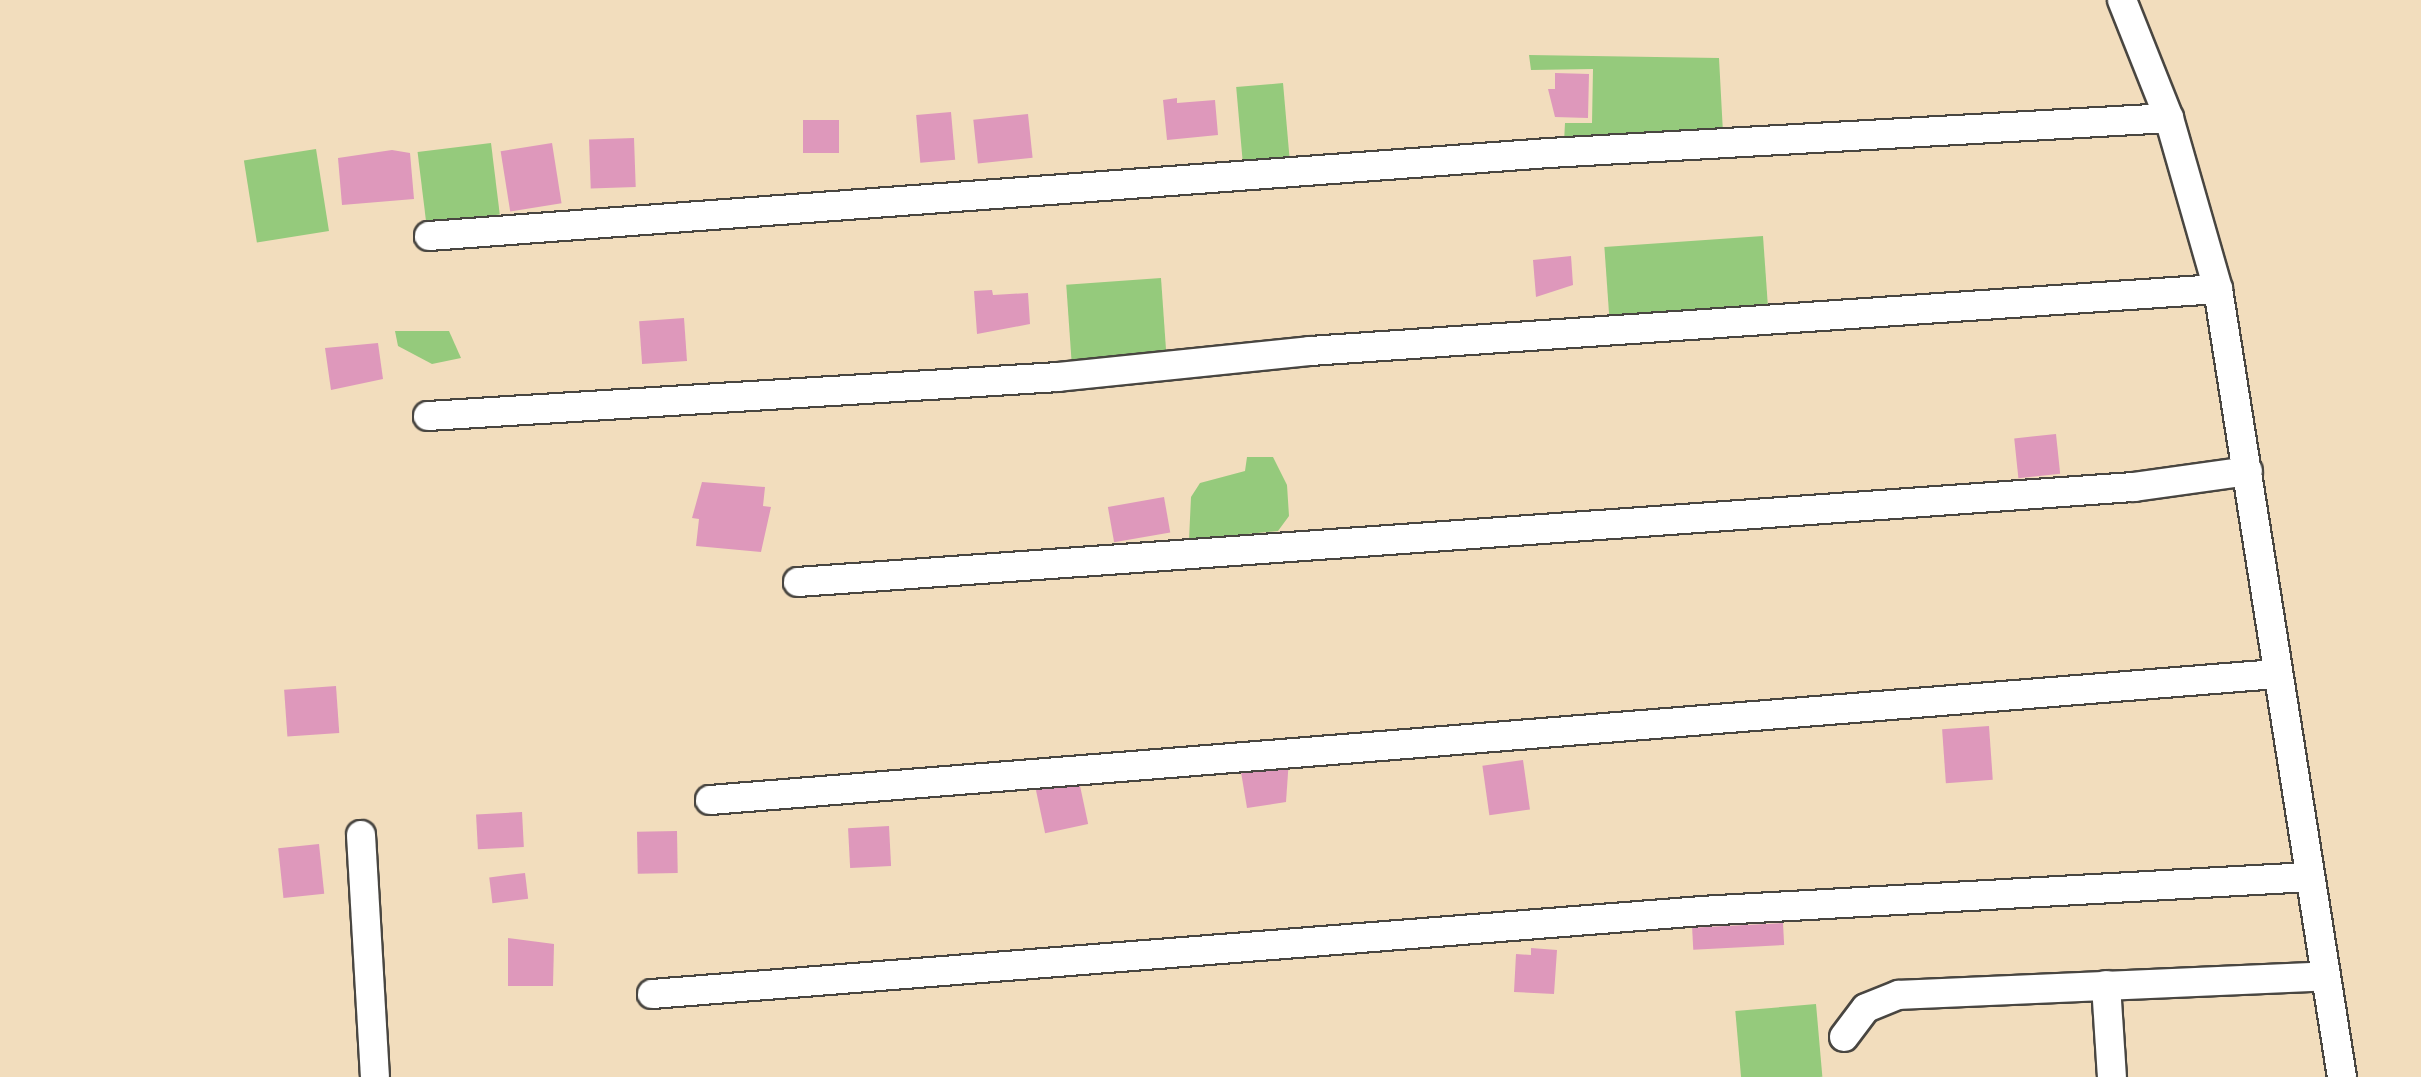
<!DOCTYPE html>
<html>
<head>
<meta charset="utf-8">
<style>
	body { margin:0 }
	#map { position:relative; width:2421px; height:1077px; overflow:hidden; background:#f2ddbd; font-family:"IM FELL DW Pica",serif }
	div>[style] { position:absolute }
	.green>* { inset:0; background:#95ca7c; transform-origin:0 0 }
	.building>* { inset:0; background:#de98bb; transform-origin:0 0 }
	.roads { filter:drop-shadow(2px 0 #494641) drop-shadow(-2px 0 #494641) drop-shadow(0 2px #494641) drop-shadow(0 -2px #494641) }
	.minor>* { height:28px; margin:-14px; padding:0 14px; transform-origin:14px; border-radius:14px; background:#fff }
	span { translate:-50% -50%; white-space:nowrap; text-align:center; line-height:1.15; -webkit-text-stroke:8px #fcf5e5; paint-order:stroke }
</style>
</head>
<body>
<div id="map">
	<div class="green">
		<i style="clip-path:polygon(1529px 55px,1719px 58px,1723px 133px,1564px 142px,1565px 123px,1592px 123px,1593px 69px,1531px 70px)"></i>
		<i style="left:1283px;top:83px;width:85px;height:47px;rotate:85deg"></i>
		<i style="left:491px;top:143px;width:72px;height:74px;rotate:83deg"></i>
		<i style="left:316px;top:149px;width:83px;height:73px;rotate:81deg"></i>
		<i style="left:1763px;top:236px;width:75px;height:159px;rotate:86deg"></i>
		<i style="left:1161px;top:278px;width:81px;height:95px;rotate:86deg"></i>
		<i style="clip-path:polygon(449px 331px,461px 358px,432px 364px,398px 346px,395px 331px)"></i>
		<i style="clip-path:polygon(1247px 457px,1273px 457px,1287px 485px,1289px 516px,1278px 531px,1189px 540px,1191px 497px,1200px 483px,1245px 471px)"></i>
		<i style="left:1816px;top:1004px;width:73px;height:81px;rotate:85deg"></i>
	</div>
	<div class="building">
		<i style="clip-path:polygon(1555px 73px,1589px 74px,1588px 118px,1555px 117px,1548px 89px,1555px 89px)"></i>
		<i style="clip-path:polygon(1177px 98px,1177px 103px,1215px 100px,1218px 135px,1167px 140px,1163px 100px)"></i>
		<i style="left:951px;top:112px;width:48px;height:35px;rotate:85deg"></i>
		<i style="left:1028px;top:114px;width:44px;height:55px;rotate:84deg"></i>
		<i style="left:803px;top:120px;width:36px;height:33px"></i>
		<i style="left:634px;top:138px;width:49px;height:45px;rotate:88deg"></i>
		<i style="left:552px;top:143px;width:61px;height:52px;rotate:81deg"></i>
		<i style="clip-path:polygon(392px 150px,410px 153px,414px 199px,342px 205px,338px 158px)"></i>
		<i style="clip-path:polygon(1571px 256px,1573px 285px,1536px 297px,1533px 260px)"></i>
		<i style="clip-path:polygon(992px 290px,993px 295px,1028px 293px,1030px 324px,977px 334px,974px 291px)"></i>
		<i style="left:684px;top:318px;width:43px;height:45px;rotate:86deg"></i>
		<i style="clip-path:polygon(378px 343px,383px 379px,331px 390px,325px 348px)"></i>
		<i style="left:2056px;top:434px;width:40px;height:42px;rotate:84deg"></i>
		<i style="clip-path:polygon(702px 482px,765px 487px,763px 506px,771px 507px,761px 552px,696px 546px,699px 519px,692px 518px)"></i>
		<i style="left:1164px;top:497px;width:36px;height:57px;rotate:80deg"></i>
		<i style="left:336px;top:686px;width:47px;height:52px;rotate:86deg"></i>
		<i style="left:1989px;top:726px;width:54px;height:47px;rotate:86deg"></i>
		<i style="clip-path:polygon(1289px 759px,1286px 802px,1247px 808px,1240px 766px)"></i>
		<i style="left:1523px;top:760px;width:50px;height:41px;rotate:82deg"></i>
		<i style="left:1079px;top:781px;width:44px;height:44px;rotate:78deg"></i>
		<i style="left:522px;top:812px;width:35px;height:46px;rotate:87deg"></i>
		<i style="left:889px;top:826px;width:40px;height:41px;rotate:87deg"></i>
		<i style="left:677px;top:831px;width:42px;height:40px;rotate:89deg"></i>
		<i style="left:319px;top:844px;width:50px;height:41px;rotate:84deg"></i>
		<i style="left:525px;top:873px;width:26px;height:36px;rotate:83deg"></i>
		<i style="left:1783px;top:923px;width:22px;height:91px;rotate:87deg"></i>
		<i style="clip-path:polygon(508px 938px,554px 944px,553px 986px,508px 986px)"></i>
		<i style="clip-path:polygon(1531px 948px,1557px 950px,1554px 994px,1514px 992px,1516px 954px,1531px 955px)"></i>
	</div>
	<div class="roads">
		<div class="minor">
			<i style="left:2122px;top:0;width:127px;rotate:68.3deg"></i>
			<i style="left:2169px;top:118px;width:178px;rotate:74deg"></i>
			<i style="left:2218px;top:289px;width:798px;rotate:81.06deg"></i>
			<i style="left:429px;top:236px;width:1123px;rotate:-4.24deg"></i>
			<i style="left:1549px;top:153px;width:621px;rotate:-3.23deg"></i>
			<i style="left:428px;top:416px;width:631px;rotate:-3.54deg"></i>
			<i style="left:1058px;top:377px;width:253px;rotate:-5.9deg"></i>
			<i style="left:1310px;top:351px;width:910px;rotate:-3.91deg"></i>
			<i style="left:798px;top:582px;width:1339px;rotate:-4.07deg"></i>
			<i style="left:2134px;top:487px;width:115px;rotate:-8deg"></i>
			<i style="left:710px;top:800px;width:1572px;rotate:-4.6deg"></i>
			<i style="left:361px;top:835px;width:242px;rotate:86.7deg"></i>
			<i style="left:2106px;top:985px;width:92px;rotate:86.3deg"></i>
			<i style="left:652px;top:994px;width:1052px;rotate:-4.52deg"></i>
			<i style="left:1701px;top:911px;width:610px;rotate:-3.2deg"></i>
			<i style="left:1844px;top:1037px;width:36px;rotate:-53deg"></i>
			<i style="left:1866px;top:1008px;width:35px;rotate:-22deg"></i>
			<i style="left:1899px;top:995px;width:427px;rotate:-2.5deg"></i>
		</div>
	</div>
</div>
</body>
</html>
